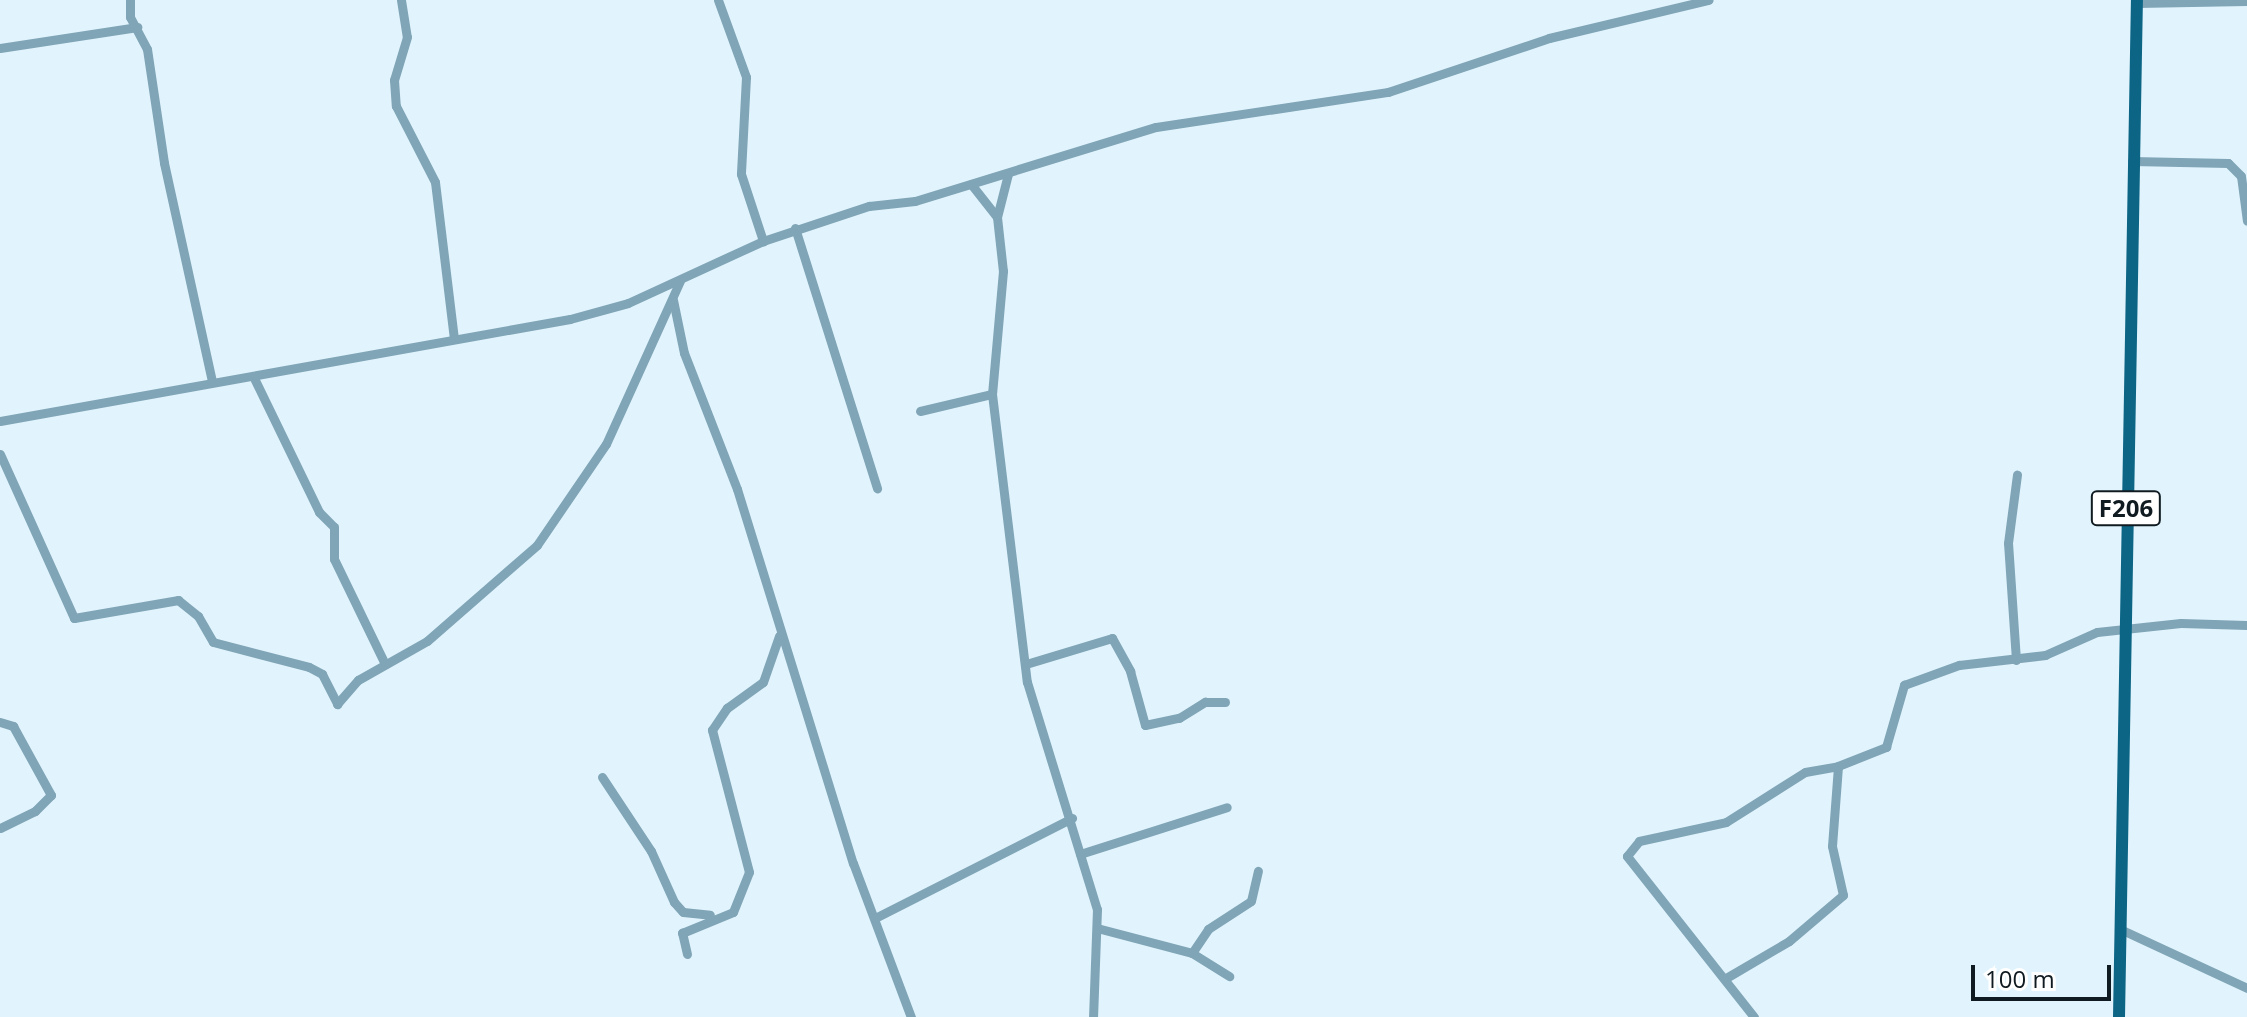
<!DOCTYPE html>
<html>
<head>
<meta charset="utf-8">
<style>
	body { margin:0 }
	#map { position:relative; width:2247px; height:1017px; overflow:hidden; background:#e1f4fd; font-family:"Open Sans",sans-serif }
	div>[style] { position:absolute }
	.minor>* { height:9px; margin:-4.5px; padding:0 4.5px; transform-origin:4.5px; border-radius:4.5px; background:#80a5b7 }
	.major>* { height:12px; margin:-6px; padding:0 6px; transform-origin:6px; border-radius:6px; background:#0c6585 }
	span { translate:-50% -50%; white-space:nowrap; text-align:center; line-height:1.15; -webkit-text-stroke:6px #fff; paint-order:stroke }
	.shield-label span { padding:2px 6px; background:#fff; border:2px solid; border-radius:6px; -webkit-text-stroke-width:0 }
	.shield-label { font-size:24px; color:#101b21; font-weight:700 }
	.scale { position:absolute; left:1971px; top:965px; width:140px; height:36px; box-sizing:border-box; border:4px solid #101b21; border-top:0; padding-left:10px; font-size:24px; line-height:28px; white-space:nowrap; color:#101b21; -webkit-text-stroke:6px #fff; paint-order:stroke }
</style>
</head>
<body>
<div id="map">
	<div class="minor">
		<i style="left:130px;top:0;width:17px;rotate:90deg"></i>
		<i style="left:130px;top:17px;width:36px;rotate:62deg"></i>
		<i style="left:147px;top:49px;width:115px;rotate:81.5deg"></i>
		<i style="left:164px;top:163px;width:224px;rotate:77.6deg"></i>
		<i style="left:401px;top:0;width:37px;rotate:81deg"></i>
		<i style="left:407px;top:37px;width:45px;rotate:106.8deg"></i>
		<i style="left:394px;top:80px;width:26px;rotate:86deg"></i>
		<i style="left:396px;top:106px;width:85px;rotate:62.8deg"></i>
		<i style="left:435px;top:182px;width:158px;rotate:83.1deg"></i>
		<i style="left:718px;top:0;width:82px;rotate:70deg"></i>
		<i style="left:746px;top:77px;width:97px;rotate:93deg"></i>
		<i style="left:741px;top:174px;width:71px;rotate:71.8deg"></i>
		<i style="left:2137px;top:3px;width:110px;rotate:-1deg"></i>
		<i style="left:0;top:48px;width:139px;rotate:-8.7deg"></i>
		<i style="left:2132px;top:161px;width:96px;rotate:1.2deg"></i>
		<i style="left:2228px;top:163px;width:18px;rotate:45deg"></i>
		<i style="left:2241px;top:176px;width:45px;rotate:82.4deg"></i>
		<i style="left:1008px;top:174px;width:44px;rotate:104.3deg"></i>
		<i style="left:997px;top:217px;width:54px;rotate:83.7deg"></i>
		<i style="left:1003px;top:271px;width:123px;rotate:95.1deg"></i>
		<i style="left:992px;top:394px;width:290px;rotate:83.1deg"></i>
		<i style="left:1027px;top:682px;width:238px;rotate:72.9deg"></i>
		<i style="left:1097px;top:909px;width:108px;rotate:92.1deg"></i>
		<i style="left:971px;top:184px;width:42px;rotate:51.8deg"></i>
		<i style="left:795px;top:228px;width:273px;rotate:72.5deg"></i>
		<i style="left:673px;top:300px;width:54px;rotate:78.3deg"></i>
		<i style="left:684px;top:353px;width:146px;rotate:68.7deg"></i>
		<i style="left:737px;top:489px;width:392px;rotate:72.8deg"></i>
		<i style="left:853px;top:863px;width:165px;rotate:69.4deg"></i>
		<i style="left:254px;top:378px;width:149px;rotate:64.1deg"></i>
		<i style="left:319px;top:512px;width:21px;rotate:45deg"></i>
		<i style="left:334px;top:527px;width:32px;rotate:90deg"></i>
		<i style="left:334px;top:559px;width:117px;rotate:64.1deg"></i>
		<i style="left:920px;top:411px;width:74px;rotate:-13.3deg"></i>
		<i style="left:0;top:421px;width:579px;rotate:-10.15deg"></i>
		<i style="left:570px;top:319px;width:60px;rotate:-15.4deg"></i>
		<i style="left:628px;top:303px;width:149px;rotate:-24.7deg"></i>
		<i style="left:763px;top:241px;width:112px;rotate:-18.3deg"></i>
		<i style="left:869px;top:206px;width:46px;rotate:-6.2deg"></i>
		<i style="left:915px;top:201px;width:252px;rotate:-17.1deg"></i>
		<i style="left:1156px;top:127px;width:235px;rotate:-8.6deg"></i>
		<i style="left:1388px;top:92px;width:170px;rotate:-18.5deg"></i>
		<i style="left:1549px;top:38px;width:164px;rotate:-13.4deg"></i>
		<i style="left:0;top:454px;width:180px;rotate:65.7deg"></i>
		<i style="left:74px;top:618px;width:106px;rotate:-9.8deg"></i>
		<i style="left:178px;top:600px;width:26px;rotate:39deg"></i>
		<i style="left:198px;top:616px;width:30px;rotate:60deg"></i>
		<i style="left:213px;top:642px;width:99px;rotate:14.6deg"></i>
		<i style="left:309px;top:667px;width:15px;rotate:28deg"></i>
		<i style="left:322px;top:674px;width:34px;rotate:63deg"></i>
		<i style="left:337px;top:704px;width:32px;rotate:-49deg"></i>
		<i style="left:358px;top:680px;width:79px;rotate:-29.5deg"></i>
		<i style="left:427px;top:641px;width:146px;rotate:-41.1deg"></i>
		<i style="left:537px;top:545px;width:122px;rotate:-55.7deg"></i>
		<i style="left:606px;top:444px;width:179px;rotate:-65.6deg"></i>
		<i style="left:2016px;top:660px;width:117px;rotate:-93.9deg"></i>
		<i style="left:2008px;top:543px;width:69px;rotate:-82.5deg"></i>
		<i style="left:1026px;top:664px;width:90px;rotate:-16.8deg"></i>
		<i style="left:1112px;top:638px;width:38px;rotate:61deg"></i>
		<i style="left:1130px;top:671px;width:56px;rotate:74.5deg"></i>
		<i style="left:1145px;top:725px;width:35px;rotate:-12deg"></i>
		<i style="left:1179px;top:718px;width:31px;rotate:-32deg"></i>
		<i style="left:1205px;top:702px;width:20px"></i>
		<i style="left:0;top:722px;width:14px;rotate:17deg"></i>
		<i style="left:13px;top:726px;width:79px;rotate:61.2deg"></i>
		<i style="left:51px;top:795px;width:23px;rotate:135deg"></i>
		<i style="left:35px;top:811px;width:39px;rotate:154deg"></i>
		<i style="left:602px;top:777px;width:89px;rotate:56.5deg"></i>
		<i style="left:651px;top:851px;width:56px;rotate:65.7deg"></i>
		<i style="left:674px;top:902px;width:13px;rotate:48deg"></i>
		<i style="left:683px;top:912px;width:27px;rotate:6deg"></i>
		<i style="left:1080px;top:854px;width:154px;rotate:-17.7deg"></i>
		<i style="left:875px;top:918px;width:221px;rotate:-26.9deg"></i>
		<i style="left:1097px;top:928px;width:98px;rotate:14.7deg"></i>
		<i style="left:1192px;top:953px;width:44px;rotate:31.9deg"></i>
		<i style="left:2120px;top:929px;width:140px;rotate:24.9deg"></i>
		<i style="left:1192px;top:953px;width:29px;rotate:-56deg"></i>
		<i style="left:1208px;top:929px;width:51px;rotate:-33.1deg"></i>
		<i style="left:1251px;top:901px;width:31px;rotate:-77deg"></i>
		<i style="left:687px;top:954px;width:22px;rotate:-103deg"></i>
		<i style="left:682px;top:933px;width:55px;rotate:-22.4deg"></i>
		<i style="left:733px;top:912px;width:43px;rotate:-68.2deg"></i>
		<i style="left:749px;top:872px;width:147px;rotate:-104.6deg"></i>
		<i style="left:712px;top:730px;width:27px;rotate:-56deg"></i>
		<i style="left:727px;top:708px;width:44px;rotate:-35.8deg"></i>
		<i style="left:763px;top:682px;width:49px;rotate:-70.8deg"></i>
		<i style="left:1726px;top:978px;width:73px;rotate:-30.4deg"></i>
		<i style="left:1789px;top:941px;width:71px;rotate:-40.4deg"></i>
		<i style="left:1843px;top:895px;width:50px;rotate:-102.7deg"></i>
		<i style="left:1832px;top:846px;width:80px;rotate:-85.7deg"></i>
		<i style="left:1838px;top:766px;width:52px;rotate:-21.6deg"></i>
		<i style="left:1886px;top:747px;width:65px;rotate:-73.8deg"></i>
		<i style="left:1904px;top:685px;width:59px;rotate:-20deg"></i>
		<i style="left:1959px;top:665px;width:87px;rotate:-6.6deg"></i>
		<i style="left:2045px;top:655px;width:57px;rotate:-23.9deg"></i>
		<i style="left:2097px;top:632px;width:84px;rotate:-6.1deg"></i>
		<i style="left:2181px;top:623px;width:66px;rotate:1.7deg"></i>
		<i style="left:1754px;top:1017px;width:205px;rotate:-128.3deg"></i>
		<i style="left:1627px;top:856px;width:19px;rotate:-51deg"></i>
		<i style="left:1639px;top:841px;width:89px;rotate:-12.3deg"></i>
		<i style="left:1726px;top:822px;width:93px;rotate:-32.3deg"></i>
		<i style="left:1805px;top:772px;width:34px;rotate:-10deg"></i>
	</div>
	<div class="major">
		<i style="left:2119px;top:1017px;width:1017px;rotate:-88.99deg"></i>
	</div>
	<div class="shield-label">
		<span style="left:2126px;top:508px">F206</span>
	</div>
	<div class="scale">100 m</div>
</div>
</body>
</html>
